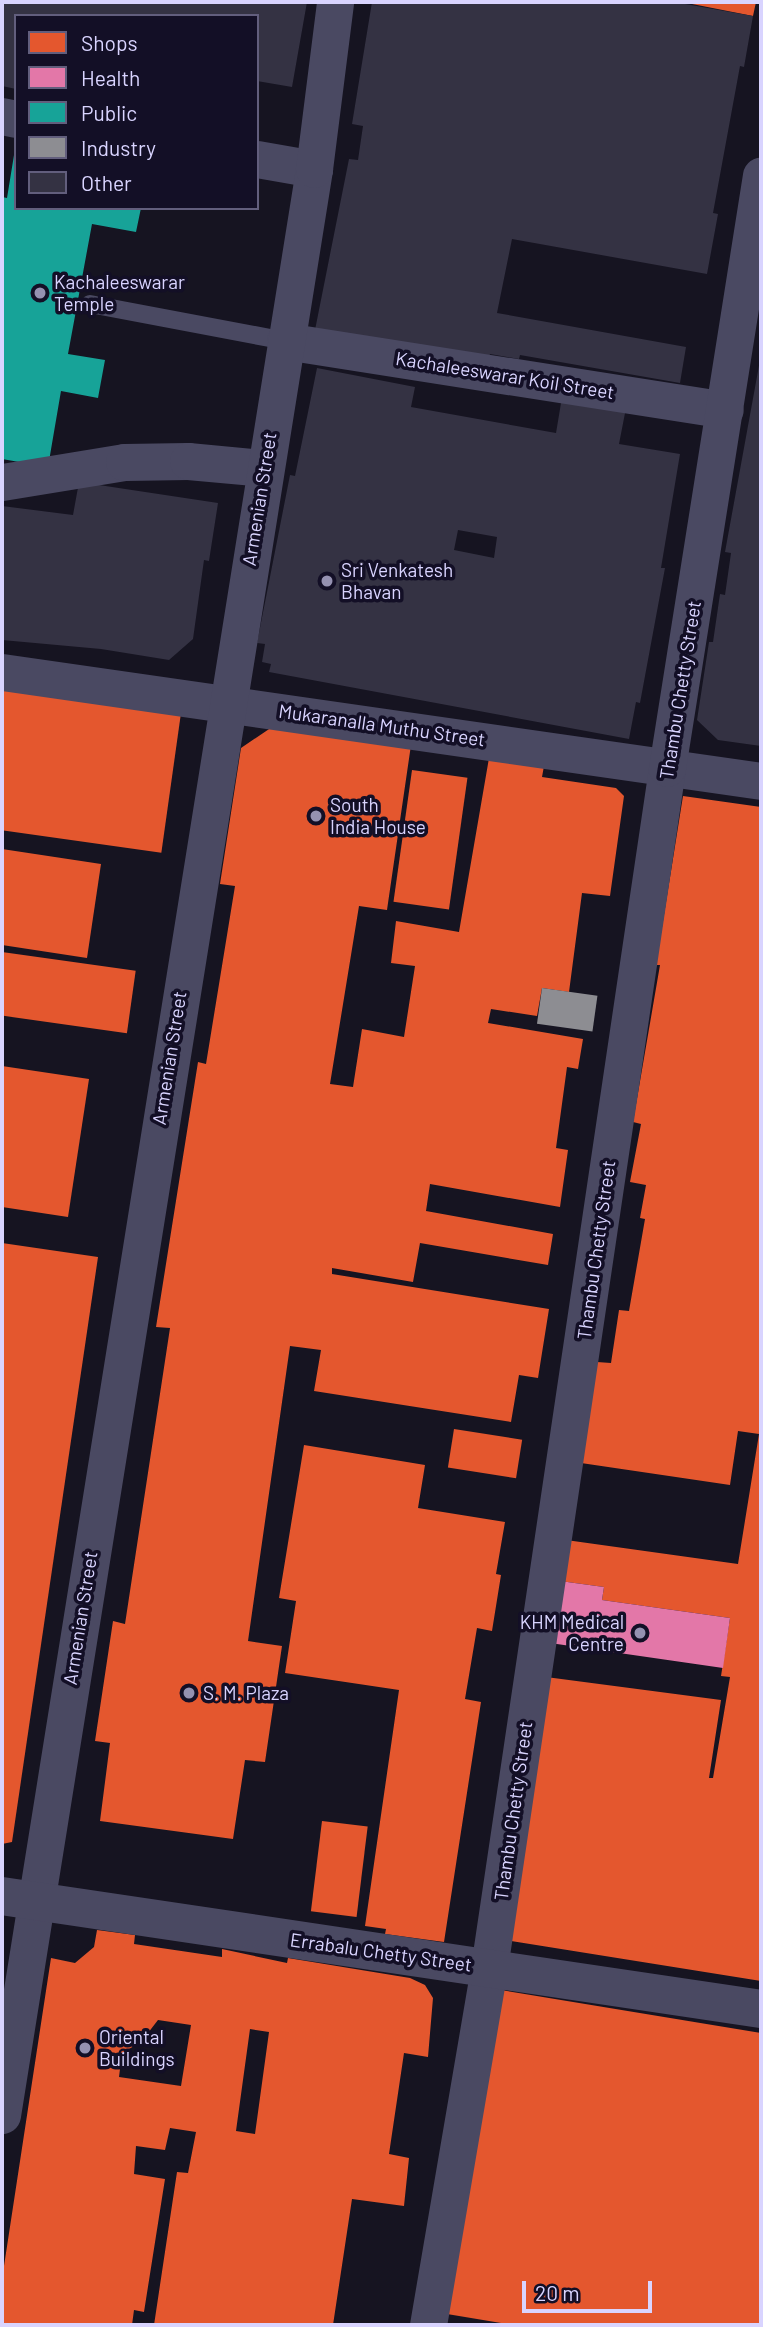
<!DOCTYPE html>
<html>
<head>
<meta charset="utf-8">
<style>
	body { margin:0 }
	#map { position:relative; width:763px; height:2327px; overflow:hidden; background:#161421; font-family:Barlow,sans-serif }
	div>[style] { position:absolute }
	.shops>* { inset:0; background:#e4572e; transform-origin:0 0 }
	.health>* { inset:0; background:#e377a8 }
	.public>* { inset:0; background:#17a398 }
	.industry>* { inset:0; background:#8d8d92; transform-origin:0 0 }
	.building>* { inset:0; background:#343243 }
	.service>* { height:18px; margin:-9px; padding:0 9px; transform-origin:9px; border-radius:9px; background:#4a4962 }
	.minor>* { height:37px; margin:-18.5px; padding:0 18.5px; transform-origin:18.5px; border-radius:18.5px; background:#4a4962 }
	.tertiary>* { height:38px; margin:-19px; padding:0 19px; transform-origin:19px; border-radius:19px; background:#4a4962 }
	.dots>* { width:19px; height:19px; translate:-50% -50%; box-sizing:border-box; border:4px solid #130f26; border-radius:50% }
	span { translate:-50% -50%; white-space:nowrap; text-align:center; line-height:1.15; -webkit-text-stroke:7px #130f26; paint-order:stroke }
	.poi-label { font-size:19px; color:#d9d4ff }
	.left { translate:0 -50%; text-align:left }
	.right { translate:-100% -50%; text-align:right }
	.street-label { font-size:19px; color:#d9d4ff }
	.frame { position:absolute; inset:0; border:4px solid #d9d4ff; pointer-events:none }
	.legend { position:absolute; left:14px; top:14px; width:245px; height:196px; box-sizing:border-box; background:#130f26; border:2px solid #625e7d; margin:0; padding:9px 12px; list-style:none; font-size:21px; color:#d9d4ff }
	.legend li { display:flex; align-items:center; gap:14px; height:35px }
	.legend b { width:35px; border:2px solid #625e7d }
	.scale { position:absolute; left:522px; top:2281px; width:130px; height:32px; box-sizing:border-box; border:4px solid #d9d4ff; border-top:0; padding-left:9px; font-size:21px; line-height:24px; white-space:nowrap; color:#d9d4ff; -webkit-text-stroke:5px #130f26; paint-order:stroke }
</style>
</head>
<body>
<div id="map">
	<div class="shops">
		<i style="clip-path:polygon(682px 2px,756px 2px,753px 16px)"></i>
		<i style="left:2px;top:686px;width:181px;height:143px;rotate:8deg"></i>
		<i style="clip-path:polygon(278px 723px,411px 745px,387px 910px,359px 906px,330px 1084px,353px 1087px,362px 1029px,404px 1037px,415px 966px,391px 963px,396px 921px,459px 932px,489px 758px,544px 766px,542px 777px,616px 788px,624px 796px,610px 896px,582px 893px,569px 992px,542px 988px,537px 1016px,491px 1009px,488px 1023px,583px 1039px,578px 1069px,567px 1067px,556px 1148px,568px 1150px,560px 1207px,430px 1184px,426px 1211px,553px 1234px,548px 1265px,420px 1243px,413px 1282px,332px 1268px,332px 1274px,549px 1309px,538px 1378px,519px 1375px,511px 1422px,314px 1391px,321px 1350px,290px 1346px,248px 1641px,282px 1646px,265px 1762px,245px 1760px,233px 1839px,100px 1821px,110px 1743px,95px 1741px,113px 1621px,125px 1624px,170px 1328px,156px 1327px,198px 1062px,206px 1064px,235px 886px,220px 884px,241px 748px)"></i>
		<i style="left:412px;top:770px;width:56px;height:133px;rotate:8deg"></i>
		<i style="clip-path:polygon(683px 796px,761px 807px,761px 1981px,505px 1940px,546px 1677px,721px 1700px,709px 1778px,713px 1778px,730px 1677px,721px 1676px,730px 1618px,602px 1600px,604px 1587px,560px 1581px,566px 1540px,738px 1564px,759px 1434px,738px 1431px,730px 1485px,581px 1463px,597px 1362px,611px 1363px,619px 1310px,629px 1311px,645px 1219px,640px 1218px,646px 1185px,630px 1182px,641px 1124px,633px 1122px,660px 965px,656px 965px)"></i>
		<i style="clip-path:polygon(2px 849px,101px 864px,87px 958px,2px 945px)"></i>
		<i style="left:2px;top:952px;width:135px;height:63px;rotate:8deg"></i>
		<i style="clip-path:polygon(2px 1066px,89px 1079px,68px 1217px,2px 1207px)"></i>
		<i style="clip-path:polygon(2px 1243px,98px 1257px,12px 1842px,2px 1844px)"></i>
		<i style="left:454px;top:1429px;width:69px;height:39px;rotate:9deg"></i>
		<i style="clip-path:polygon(304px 1445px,425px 1465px,418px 1508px,505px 1522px,496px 1574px,501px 1575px,492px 1631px,477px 1628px,465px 1699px,481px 1702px,444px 1942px,385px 1934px,386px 1929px,365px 1926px,399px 1690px,285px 1673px,296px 1601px,279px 1598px)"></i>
		<i style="left:322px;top:1821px;width:46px;height:91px;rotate:7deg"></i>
		<i style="clip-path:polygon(evenodd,97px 1930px,135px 1935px,134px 1944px,222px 1957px,222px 1949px,287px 1963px,288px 1958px,410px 1978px,425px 1985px,433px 1998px,428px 2057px,404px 2053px,389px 2154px,409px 2158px,404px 2206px,352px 2199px,333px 2325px,154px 2325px,177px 2172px,188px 2173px,196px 2132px,170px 2128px,165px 2150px,136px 2146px,134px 2174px,165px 2179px,144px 2312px,134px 2310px,132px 2325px,2px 2325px,2px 2279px,51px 1958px,75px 1963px,94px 1947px,97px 1930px,158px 2020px,191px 2025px,181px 2086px,119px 2077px,122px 2053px,141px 2042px,158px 2020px,97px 1930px,250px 2029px,269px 2032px,255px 2134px,236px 2131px,250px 2029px)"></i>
		<i style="clip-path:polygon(501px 1990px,761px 2033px,761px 2325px,513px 2325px,447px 2314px)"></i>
	</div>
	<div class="health">
		<i style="clip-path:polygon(560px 1581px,604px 1587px,602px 1600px,730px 1618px,723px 1668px,550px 1643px)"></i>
	</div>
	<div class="public">
		<i style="clip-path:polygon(14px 155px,16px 208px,141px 208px,136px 232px,92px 224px,68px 354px,105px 360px,98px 398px,61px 391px,48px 467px,2px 459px,2px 197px,7px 198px)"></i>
	</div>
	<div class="industry">
		<i style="left:542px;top:988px;width:56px;height:36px;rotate:8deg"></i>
	</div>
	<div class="building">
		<i style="clip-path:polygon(2px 2px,307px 2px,292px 87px,257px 81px,257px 16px,16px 16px,16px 89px,2px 86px)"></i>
		<i style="clip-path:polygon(372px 2px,674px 2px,753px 16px,744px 67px,740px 66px,713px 213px,718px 214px,707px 274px,512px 239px,497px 313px,686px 347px,680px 383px,520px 355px,519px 359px,490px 354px,489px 357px,315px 330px,349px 159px,358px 160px,363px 126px,352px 124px)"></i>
		<i style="clip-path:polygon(760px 360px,761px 361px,761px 746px,718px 740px,697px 720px,709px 642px,713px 642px,720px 594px,725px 595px,731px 553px,725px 552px)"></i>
		<i style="clip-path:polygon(evenodd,317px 368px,415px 387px,411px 407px,556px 433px,562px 397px,626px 408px,619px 444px,680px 454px,661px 568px,665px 568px,640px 703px,636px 702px,629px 739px,269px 672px,271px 664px,262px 662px,265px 644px,257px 643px,290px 475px,295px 476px,317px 368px,458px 530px,497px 537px,494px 558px,454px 550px,458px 530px)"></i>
		<i style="clip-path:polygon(79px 482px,218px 503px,209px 561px,204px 560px,193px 639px,169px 660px,101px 649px,2px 640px,2px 506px,73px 515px)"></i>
	</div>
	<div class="service">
		<i style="left:90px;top:304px;width:198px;rotate:10.7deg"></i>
	</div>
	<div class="minor">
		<i style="left:2px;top:116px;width:14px;rotate:12deg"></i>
		<i style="left:257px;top:159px;width:58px;rotate:10deg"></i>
		<i style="left:285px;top:341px;width:445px;rotate:8.9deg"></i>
		<i style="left:2px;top:482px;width:124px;rotate:-9.3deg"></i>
		<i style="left:124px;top:462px;width:64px;rotate:-0.9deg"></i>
		<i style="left:188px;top:461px;width:76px;rotate:5.3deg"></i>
		<i style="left:2px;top:672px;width:767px;rotate:8.17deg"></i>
		<i style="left:2px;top:2115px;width:1971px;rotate:-80.89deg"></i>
		<i style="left:314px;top:169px;width:168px;rotate:-82.8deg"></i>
		<i style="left:428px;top:2325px;width:362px;rotate:-80.3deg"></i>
		<i style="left:489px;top:1968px;width:1213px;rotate:-81.56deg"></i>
		<i style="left:667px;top:768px;width:600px;rotate:-80.99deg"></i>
	</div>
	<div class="tertiary">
		<i style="left:2px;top:1896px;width:767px;rotate:8.47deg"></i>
	</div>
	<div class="dots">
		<i style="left:40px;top:293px;background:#9591b1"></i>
		<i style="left:327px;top:581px;background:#9591b1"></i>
		<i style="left:316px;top:816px;background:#9591b1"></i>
		<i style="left:640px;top:1633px;background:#9591b1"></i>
		<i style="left:189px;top:1693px;background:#9591b1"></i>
		<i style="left:85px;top:2048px;background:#9591b1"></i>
	</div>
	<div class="poi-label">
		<span class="left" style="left:54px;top:293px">Kachaleeswarar<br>Temple</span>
		<span class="left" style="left:341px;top:581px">Sri Venkatesh<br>Bhavan</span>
		<span class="left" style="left:330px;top:816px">South<br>India House</span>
		<span class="right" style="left:624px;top:1633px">KHM Medical<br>Centre</span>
		<span class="left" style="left:203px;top:1693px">S. M. Plaza</span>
		<span class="left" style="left:99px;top:2048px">Oriental<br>Buildings</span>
	</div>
	<div class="street-label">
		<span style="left:505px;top:375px;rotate:9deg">Kachaleeswarar Koil Street</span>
		<span style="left:259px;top:499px;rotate:-81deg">Armenian Street</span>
		<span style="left:680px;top:690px;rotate:-81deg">Thambu Chetty Street</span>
		<span style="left:382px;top:725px;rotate:8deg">Mukaranalla Muthu Street</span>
		<span style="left:169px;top:1058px;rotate:-81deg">Armenian Street</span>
		<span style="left:596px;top:1250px;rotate:-82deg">Thambu Chetty Street</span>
		<span style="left:80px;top:1618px;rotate:-81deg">Armenian Street</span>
		<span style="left:513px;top:1811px;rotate:-82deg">Thambu Chetty Street</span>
		<span style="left:381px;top:1952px;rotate:8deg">Errabalu Chetty Street</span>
	</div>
	<div class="frame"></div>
	<ul class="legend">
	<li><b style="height:19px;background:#e4572e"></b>Shops</li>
	<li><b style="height:19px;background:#e377a8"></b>Health</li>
	<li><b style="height:19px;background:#17a398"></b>Public</li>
	<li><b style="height:19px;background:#8d8d92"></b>Industry</li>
	<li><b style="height:19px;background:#343243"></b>Other</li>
	</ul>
	<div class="scale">20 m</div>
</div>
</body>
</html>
